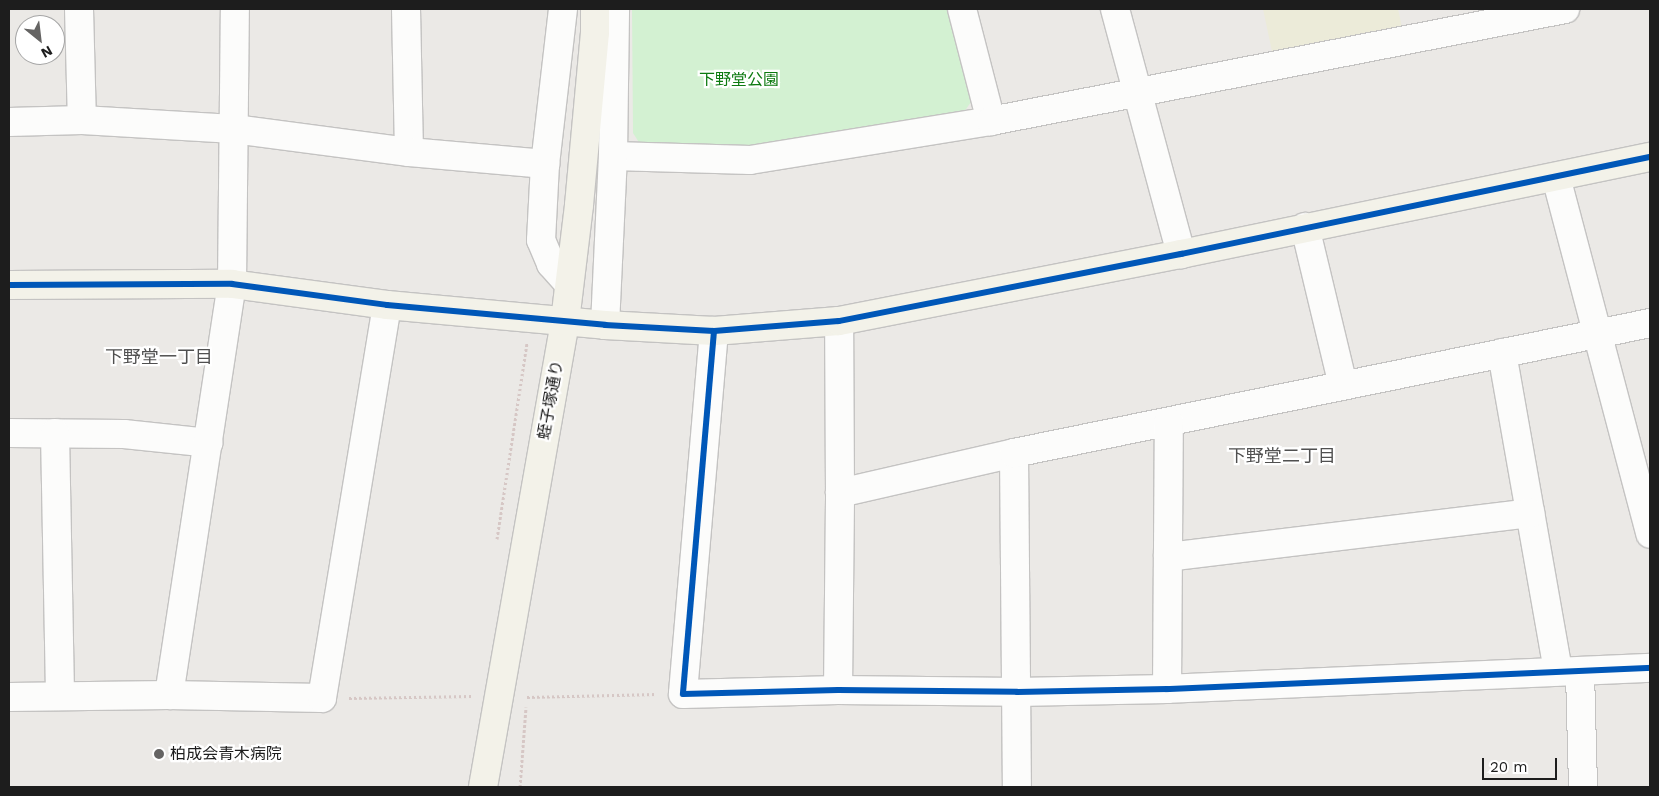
<!DOCTYPE html>
<html>
<head>
<meta charset="utf-8">
<style>
	body { margin:0 }
	#map { position:relative; width:1659px; height:796px; overflow:hidden; background:#ebe9e6; font-family:"Work Sans","Noto Sans JP",sans-serif }
	div>[style] { position:absolute }
	.farmland>* { inset:0; background:#ecebd9 }
	.park>* { inset:0; background:#d3f1d2 }
	.path>* { height:3px; margin-top:-1.5px; transform-origin:0; background:repeating-linear-gradient(90deg,#d6c7c5 0 2.5px,transparent 0 5px) }
	.roads { filter:drop-shadow(1px 0 #c4c3c2) drop-shadow(-1px 0 #c4c3c2) drop-shadow(0 1px #c4c3c2) drop-shadow(0 -1px #c4c3c2) }
	.street>* { height:28px; margin:-14px; padding:0 14px; transform-origin:14px; border-radius:14px; background:#fcfcfb }
	.secondary>* { height:28px; margin:-14px; padding:0 14px; transform-origin:14px; border-radius:14px; background:#f3f2e9 }
	.cycleway>* { height:6px; margin:-3px; padding:0 3px; transform-origin:3px; border-radius:3px; background:#0057b8 }
	.dots>* { width:14px; height:14px; translate:-50% -50%; box-sizing:border-box; border:2px solid #fff; border-radius:50% }
	span { translate:-50% -50%; white-space:nowrap; text-align:center; line-height:1.15; -webkit-text-stroke:4.5px #fff; paint-order:stroke }
	.park-label { font-size:16px; color:#0d7a11 }
	.street-label { font-size:16px; color:#1d1d1d }
	.poi-label { font-size:16px; color:#1d1d1d }
	.left { translate:0 -50%; text-align:left }
	.neighbourhood-label { font-size:18px; color:#505050 }
	.frame { position:absolute; inset:0; border:10px solid #1d1d1d; pointer-events:none }
	.north { position:absolute; left:15px; top:15px; width:50px; height:50px; box-sizing:border-box; background:#fff; border:1px solid #a5a5a5; border-radius:50%; rotate:151deg; font-size:14px; font-weight:700; line-height:20px; text-align:center; color:#1d1d1d }
	.north::after { content:''; display:block; margin:auto; width:18px; height:22px; background:#656463; clip-path:polygon(50% 0,100% 100%,50% 72%,0 100%) }
	.scale { position:absolute; left:1482px; top:758px; width:75px; height:22px; box-sizing:border-box; border:2px solid #1d1d1d; border-top:0; padding-left:6px; font-size:15px; line-height:18px; white-space:nowrap; color:#1d1d1d; -webkit-text-stroke:4px #fff; paint-order:stroke }
</style>
</head>
<body>
<div id="map">
	<div class="farmland">
		<i style="clip-path:polygon(1263px 9px,1398px 9px,1403px 32px,1273px 56px)"></i>
	</div>
	<div class="park">
		<i style="clip-path:polygon(632px 9px,948px 9px,971px 102px,964px 112px,750px 153px,640px 144px,633px 133px)"></i>
	</div>
	<div class="path">
		<i style="left:497px;top:539px;width:198px;rotate:-81.3deg"></i>
		<i style="left:527px;top:697px;width:130px;rotate:-1.3deg"></i>
		<i style="left:349px;top:698px;width:124px;rotate:-0.9deg"></i>
		<i style="left:520px;top:787px;width:80px;rotate:-85.7deg"></i>
	</div>
	<div class="roads">
		<div class="street">
			<i style="left:79px;top:9px;width:111px;rotate:88.5deg"></i>
			<i style="left:406px;top:9px;width:143px;rotate:88.8deg"></i>
			<i style="left:563px;top:9px;width:156px;rotate:96.6deg"></i>
			<i style="left:545px;top:164px;width:76px;rotate:93deg"></i>
			<i style="left:541px;top:240px;width:26px;rotate:67deg"></i>
			<i style="left:551px;top:264px;width:25px;rotate:48deg"></i>
			<i style="left:962px;top:9px;width:116px;rotate:75.5deg"></i>
			<i style="left:1115px;top:9px;width:254px;rotate:74.9deg"></i>
			<i style="left:9px;top:122px;width:73px;rotate:-1.6deg"></i>
			<i style="left:82px;top:120px;width:152px;rotate:3.4deg"></i>
			<i style="left:234px;top:129px;width:177px;rotate:7.5deg"></i>
			<i style="left:409px;top:152px;width:137px;rotate:5deg"></i>
			<i style="left:613px;top:156px;width:137px;rotate:1.7deg"></i>
			<i style="left:750px;top:160px;width:244px;rotate:-9.2deg"></i>
			<i style="left:991px;top:121px;width:585px;rotate:-11.04deg"></i>
			<i style="left:1556px;top:177px;width:369px;rotate:75.2deg"></i>
			<i style="left:1305px;top:227px;width:163px;rotate:76.5deg"></i>
			<i style="left:605px;top:325px;width:169px;rotate:-87.3deg"></i>
			<i style="left:613px;top:156px;width:147px;rotate:-89.2deg"></i>
			<i style="left:714px;top:331px;width:364px;rotate:94.9deg"></i>
			<i style="left:683px;top:694px;width:155px;rotate:-1.5deg"></i>
			<i style="left:838px;top:690px;width:179px;rotate:0.6deg"></i>
			<i style="left:1017px;top:692px;width:150px;rotate:-1.1deg"></i>
			<i style="left:1167px;top:689px;width:483px;rotate:-2.5deg"></i>
			<i style="left:1502px;top:353px;width:323px;rotate:80deg"></i>
			<i style="left:9px;top:433px;width:115px;rotate:0.5deg"></i>
			<i style="left:124px;top:434px;width:85px;rotate:6deg"></i>
			<i style="left:55px;top:433px;width:263px;rotate:88.9deg"></i>
			<i style="left:1014px;top:453px;width:334px;rotate:89.5deg"></i>
			<i style="left:840px;top:493px;width:179px;rotate:-12.9deg"></i>
			<i style="left:1014px;top:453px;width:649px;rotate:-11.55deg"></i>
			<i style="left:1168px;top:557px;width:365px;rotate:-6.9deg"></i>
			<i style="left:1580px;top:672px;width:115px;rotate:88.5deg"></i>
			<i style="left:1167px;top:689px;width:267px;rotate:-89.6deg"></i>
			<i style="left:838px;top:690px;width:197px;rotate:-89.4deg"></i>
			<i style="left:840px;top:493px;width:172px;rotate:-90.3deg"></i>
			<i style="left:169px;top:695px;width:416px;rotate:-81.3deg"></i>
			<i style="left:232px;top:284px;width:275px;rotate:-89.4deg"></i>
			<i style="left:9px;top:697px;width:160px;rotate:-0.7deg"></i>
			<i style="left:169px;top:695px;width:153px;rotate:1.1deg"></i>
			<i style="left:322px;top:698px;width:398px;rotate:-80.6deg"></i>
		</div>
		<div class="secondary">
			<i style="left:9px;top:285px;width:223px;rotate:-0.3deg"></i>
			<i style="left:232px;top:284px;width:156px;rotate:7.7deg"></i>
			<i style="left:387px;top:305px;width:219px;rotate:5.2deg"></i>
			<i style="left:605px;top:325px;width:109px;rotate:3.2deg"></i>
			<i style="left:714px;top:331px;width:125px;rotate:-4.6deg"></i>
			<i style="left:839px;top:321px;width:349px;rotate:-11.1deg"></i>
			<i style="left:1181px;top:254px;width:479px;rotate:-11.7deg"></i>
			<i style="left:483px;top:787px;width:473px;rotate:-80deg"></i>
			<i style="left:565px;top:321px;width:117px;rotate:-83.1deg"></i>
			<i style="left:579px;top:205px;width:173px;rotate:-84.7deg"></i>
			<i style="left:595px;top:33px;width:24px;rotate:-90deg"></i>
		</div>
	</div>
	<div class="cycleway">
		<i style="left:9px;top:285px;width:223px;rotate:-0.3deg"></i>
		<i style="left:232px;top:284px;width:156px;rotate:7.7deg"></i>
		<i style="left:387px;top:305px;width:219px;rotate:5.2deg"></i>
		<i style="left:605px;top:325px;width:109px;rotate:3.2deg"></i>
		<i style="left:714px;top:331px;width:125px;rotate:-4.6deg"></i>
		<i style="left:839px;top:321px;width:349px;rotate:-11.1deg"></i>
		<i style="left:1181px;top:254px;width:479px;rotate:-11.7deg"></i>
		<i style="left:714px;top:331px;width:364px;rotate:94.9deg"></i>
		<i style="left:683px;top:694px;width:155px;rotate:-1.5deg"></i>
		<i style="left:838px;top:690px;width:179px;rotate:0.6deg"></i>
		<i style="left:1017px;top:692px;width:150px;rotate:-1.1deg"></i>
		<i style="left:1167px;top:689px;width:483px;rotate:-2.5deg"></i>
	</div>
	<div class="dots">
		<i style="left:159px;top:754px;background:#656463"></i>
	</div>
	<div class="park-label">
		<span style="left:739px;top:80px">下野堂公園</span>
	</div>
	<div class="street-label">
		<span style="left:551px;top:400px;rotate:-80deg">蛭子塚通り</span>
	</div>
	<div class="poi-label">
		<span class="left" style="left:170px;top:754px">柏成会青木病院</span>
	</div>
	<div class="neighbourhood-label">
		<span style="left:159px;top:357px">下野堂一丁目</span>
		<span style="left:1282px;top:456px">下野堂二丁目</span>
	</div>
	<div class="frame"></div>
	<div class="north">N</div>
	<div class="scale">20 m</div>
</div>
</body>
</html>
